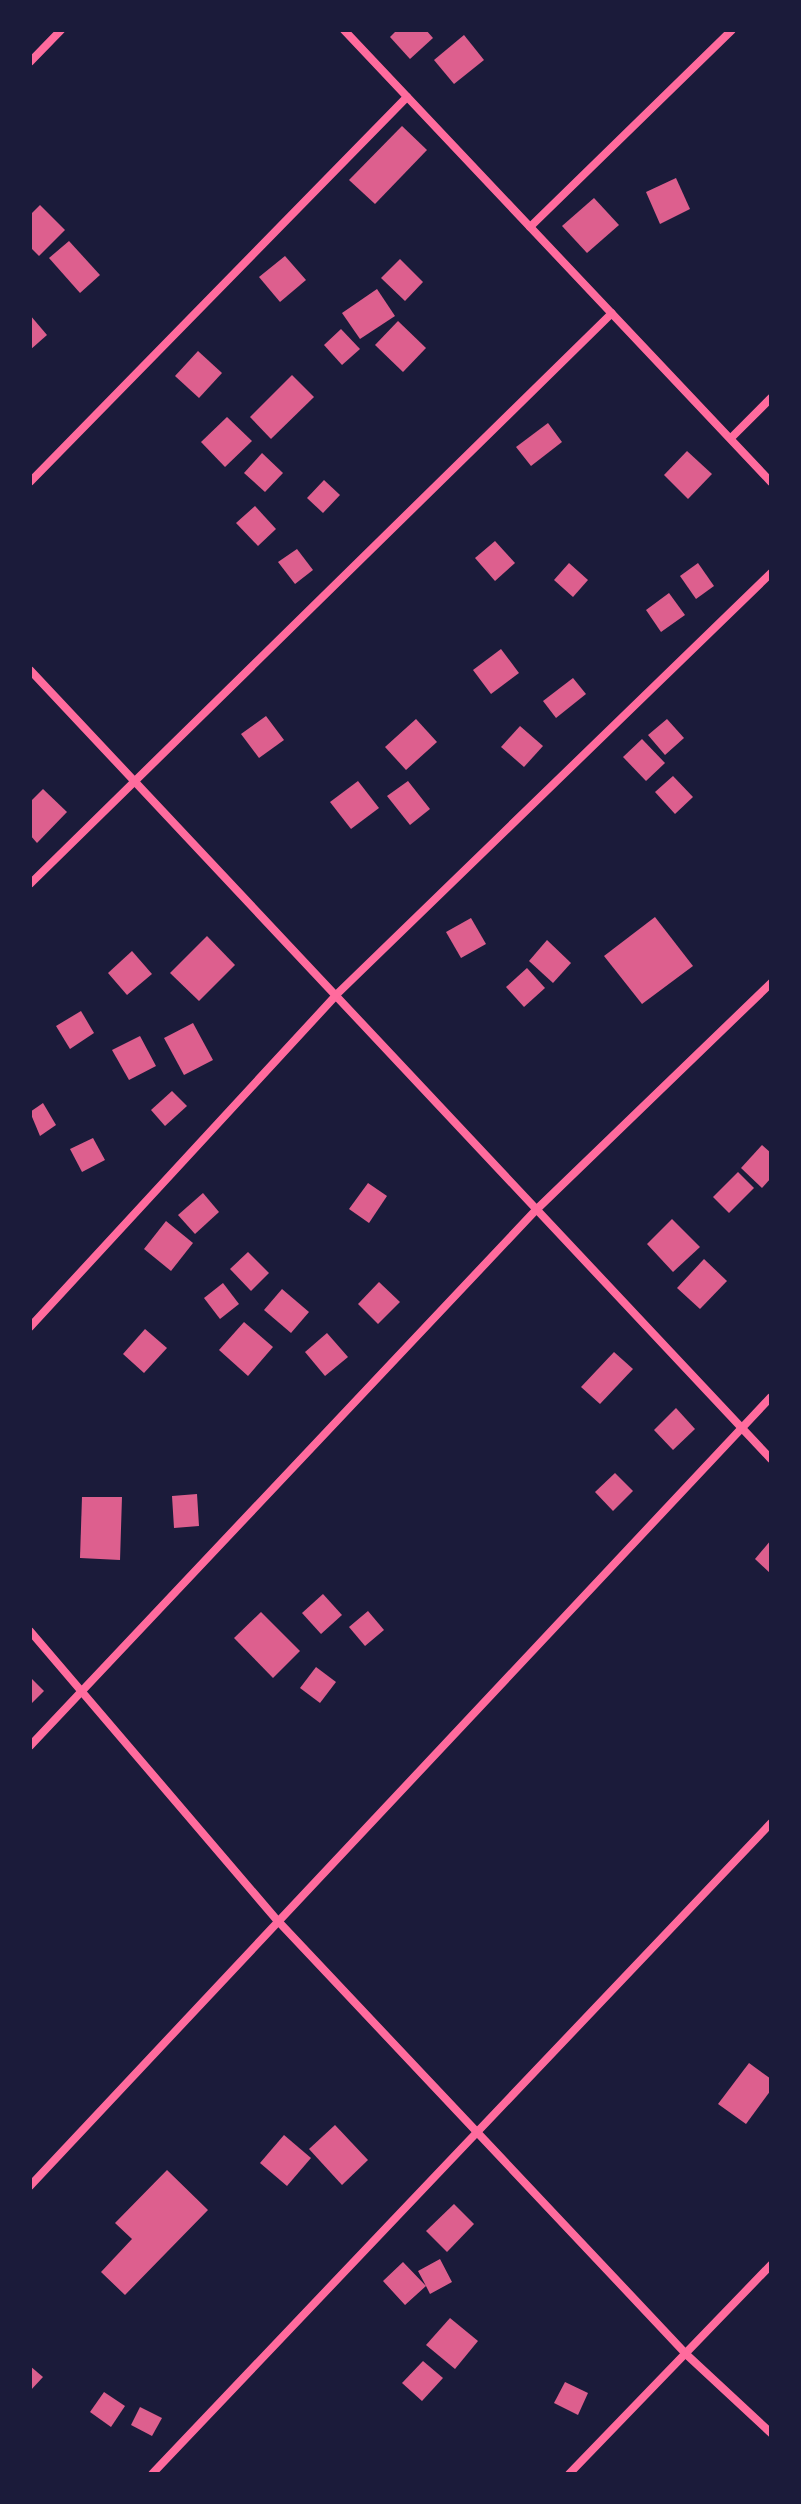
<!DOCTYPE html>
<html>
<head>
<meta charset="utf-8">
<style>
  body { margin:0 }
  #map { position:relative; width:801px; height:2504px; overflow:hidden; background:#1b1b3a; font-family:"PT Sans",sans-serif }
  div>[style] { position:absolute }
  .building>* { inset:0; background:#dd5f8e }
  .minor>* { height:8px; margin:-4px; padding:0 4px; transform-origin:4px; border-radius:4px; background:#ff6b9d }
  span { translate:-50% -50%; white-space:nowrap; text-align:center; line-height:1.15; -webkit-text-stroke:8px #1b1b3a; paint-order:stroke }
  .frame { position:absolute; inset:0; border:32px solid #1b1b3a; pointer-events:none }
</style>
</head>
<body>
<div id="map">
  <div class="building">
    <i style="clip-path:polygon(397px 30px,426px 30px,433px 38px,410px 59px,390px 37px)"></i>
    <i style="clip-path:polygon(464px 35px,484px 60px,454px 84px,434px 60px)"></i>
    <i style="clip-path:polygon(402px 126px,427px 150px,375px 204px,349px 180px)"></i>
    <i style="clip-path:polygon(676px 178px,690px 209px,660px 224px,646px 192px)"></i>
    <i style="clip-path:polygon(594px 198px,619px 225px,587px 253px,562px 226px)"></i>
    <i style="clip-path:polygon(40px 205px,65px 230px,39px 256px,30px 247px,30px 215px)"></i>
    <i style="clip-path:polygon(69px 241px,100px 275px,80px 293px,49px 258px)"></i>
    <i style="clip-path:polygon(285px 256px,306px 280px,280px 302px,259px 277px)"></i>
    <i style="clip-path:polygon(400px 259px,423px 282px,405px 301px,381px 278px)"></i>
    <i style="clip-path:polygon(377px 289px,395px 316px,360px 339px,342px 313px)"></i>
    <i style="clip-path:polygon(30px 315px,47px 335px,30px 350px)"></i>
    <i style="clip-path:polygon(398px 321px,426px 348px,403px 372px,375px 345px)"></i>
    <i style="clip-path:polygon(341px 329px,360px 349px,342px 365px,324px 345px)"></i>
    <i style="clip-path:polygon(198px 351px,222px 373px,199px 398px,175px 376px)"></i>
    <i style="clip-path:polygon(292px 375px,314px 397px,271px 439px,250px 417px)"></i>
    <i style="clip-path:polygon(227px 417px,252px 441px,225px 467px,201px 442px)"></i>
    <i style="clip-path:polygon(548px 423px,562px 442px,531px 466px,516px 447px)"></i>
    <i style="clip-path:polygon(687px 451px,712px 474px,688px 499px,664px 475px)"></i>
    <i style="clip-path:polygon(262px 453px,283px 473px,265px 492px,244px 473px)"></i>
    <i style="clip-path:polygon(324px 480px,340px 495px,323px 513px,307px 498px)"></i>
    <i style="clip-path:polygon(255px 506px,276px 529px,258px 546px,236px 523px)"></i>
    <i style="clip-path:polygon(495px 541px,515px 563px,495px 581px,475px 558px)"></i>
    <i style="clip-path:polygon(297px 549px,313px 570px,295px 584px,278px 562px)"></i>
    <i style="clip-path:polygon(569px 563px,588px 580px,573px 597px,554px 580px)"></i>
    <i style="clip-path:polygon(698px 563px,714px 586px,696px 599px,680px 576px)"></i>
    <i style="clip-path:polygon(669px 593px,685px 615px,661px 632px,646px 610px)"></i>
    <i style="clip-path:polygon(501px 649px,519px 673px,491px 694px,473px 670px)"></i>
    <i style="clip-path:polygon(573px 678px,586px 694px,556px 718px,543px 701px)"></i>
    <i style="clip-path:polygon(266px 716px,284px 740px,259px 758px,241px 734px)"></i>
    <i style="clip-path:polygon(416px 719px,437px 742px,406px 770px,385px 747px)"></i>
    <i style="clip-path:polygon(667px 719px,684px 738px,665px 755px,648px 735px)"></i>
    <i style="clip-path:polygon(520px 726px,543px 746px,524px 767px,501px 747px)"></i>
    <i style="clip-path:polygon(642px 739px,665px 763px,646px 781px,623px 757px)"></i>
    <i style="clip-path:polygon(673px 776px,693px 797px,675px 814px,655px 792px)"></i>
    <i style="clip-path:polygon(358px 781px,379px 808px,351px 829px,330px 802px)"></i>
    <i style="clip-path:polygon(408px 781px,430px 809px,410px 825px,387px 796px)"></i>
    <i style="clip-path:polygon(43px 789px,67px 812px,37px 843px,30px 835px,30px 802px)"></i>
    <i style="clip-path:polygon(655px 917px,693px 966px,642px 1004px,604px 956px)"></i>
    <i style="clip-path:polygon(471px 918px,486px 944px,461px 958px,446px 932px)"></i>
    <i style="clip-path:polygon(207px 936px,235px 965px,199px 1001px,170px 973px)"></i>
    <i style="clip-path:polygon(547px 940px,571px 963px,553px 983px,529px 961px)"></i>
    <i style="clip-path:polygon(132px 951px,152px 974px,127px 995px,108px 973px)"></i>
    <i style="clip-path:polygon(527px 968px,545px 988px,524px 1007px,506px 987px)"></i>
    <i style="clip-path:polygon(81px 1011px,94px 1033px,70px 1049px,56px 1026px)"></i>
    <i style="clip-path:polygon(193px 1023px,213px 1060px,184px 1075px,164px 1038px)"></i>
    <i style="clip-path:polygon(140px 1036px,156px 1066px,129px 1080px,112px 1050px)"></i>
    <i style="clip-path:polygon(172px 1091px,187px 1106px,165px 1126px,151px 1110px)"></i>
    <i style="clip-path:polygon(43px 1103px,56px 1125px,40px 1136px,30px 1112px)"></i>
    <i style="clip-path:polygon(93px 1138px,105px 1160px,82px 1172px,70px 1149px)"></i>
    <i style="clip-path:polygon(762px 1145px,771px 1153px,771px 1178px,762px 1188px,741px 1168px)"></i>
    <i style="clip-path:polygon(738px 1172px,754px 1188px,729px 1213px,713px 1197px)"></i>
    <i style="clip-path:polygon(368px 1183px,387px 1196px,369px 1223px,349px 1209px)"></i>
    <i style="clip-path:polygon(203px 1193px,219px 1212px,195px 1234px,178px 1215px)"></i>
    <i style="clip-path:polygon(672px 1219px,700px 1247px,673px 1272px,647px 1244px)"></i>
    <i style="clip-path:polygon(166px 1221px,193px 1243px,171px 1271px,144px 1249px)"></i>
    <i style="clip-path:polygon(248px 1252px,269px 1273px,251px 1291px,230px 1269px)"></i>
    <i style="clip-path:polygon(704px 1259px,727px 1281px,700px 1309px,677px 1288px)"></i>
    <i style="clip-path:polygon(379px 1282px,400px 1302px,378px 1324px,358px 1304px)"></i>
    <i style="clip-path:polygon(223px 1283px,239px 1304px,220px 1319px,204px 1298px)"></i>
    <i style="clip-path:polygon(282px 1289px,309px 1312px,291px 1333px,264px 1310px)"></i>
    <i style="clip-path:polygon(244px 1322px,273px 1347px,248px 1376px,219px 1350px)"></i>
    <i style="clip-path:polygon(145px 1329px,167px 1348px,144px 1373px,123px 1354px)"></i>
    <i style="clip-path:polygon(327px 1333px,348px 1357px,325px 1376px,305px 1352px)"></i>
    <i style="clip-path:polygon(614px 1352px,633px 1369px,600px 1404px,581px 1387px)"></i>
    <i style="clip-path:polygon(676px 1408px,695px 1429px,673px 1450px,654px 1430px)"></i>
    <i style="clip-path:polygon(615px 1473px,633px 1491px,613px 1511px,595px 1492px)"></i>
    <i style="clip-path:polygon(197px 1494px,199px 1526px,174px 1528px,172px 1496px)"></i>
    <i style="clip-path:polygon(82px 1497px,122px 1497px,120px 1560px,80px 1558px)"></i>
    <i style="clip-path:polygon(771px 1540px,771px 1574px,755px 1559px)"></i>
    <i style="clip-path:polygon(323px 1594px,342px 1615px,321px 1634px,302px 1613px)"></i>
    <i style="clip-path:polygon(368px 1611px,384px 1630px,365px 1646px,349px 1627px)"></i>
    <i style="clip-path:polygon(261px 1612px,300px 1651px,273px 1678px,234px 1638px)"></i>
    <i style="clip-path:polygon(316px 1667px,336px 1682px,320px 1703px,300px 1688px)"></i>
    <i style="clip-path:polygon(30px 1677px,44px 1691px,30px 1705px)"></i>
    <i style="clip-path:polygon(749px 2063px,771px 2079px,771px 2090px,746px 2124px,718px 2104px)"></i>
    <i style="clip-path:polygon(335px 2125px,368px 2160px,342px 2185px,309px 2149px)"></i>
    <i style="clip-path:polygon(284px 2135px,311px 2158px,287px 2186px,260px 2163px)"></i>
    <i style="clip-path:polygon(167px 2170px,208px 2210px,125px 2295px,101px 2272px,132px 2239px,115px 2223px)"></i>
    <i style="clip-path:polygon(454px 2204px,474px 2224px,447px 2252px,426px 2231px)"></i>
    <i style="clip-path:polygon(440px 2259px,452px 2282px,430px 2294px,426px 2286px,405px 2305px,383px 2281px,403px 2262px,426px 2286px,418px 2271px)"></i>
    <i style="clip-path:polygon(450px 2318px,478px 2341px,455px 2369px,426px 2345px)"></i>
    <i style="clip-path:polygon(423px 2361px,443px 2378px,422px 2401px,402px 2383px)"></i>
    <i style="clip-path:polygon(30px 2366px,43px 2377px,30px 2391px)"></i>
    <i style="clip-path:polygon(565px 2382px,588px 2393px,578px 2415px,554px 2403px)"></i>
    <i style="clip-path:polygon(104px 2392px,125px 2406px,111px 2427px,90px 2412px)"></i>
    <i style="clip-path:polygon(140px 2407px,162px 2418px,152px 2436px,131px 2425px)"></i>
  </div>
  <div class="minor">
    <i style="left:344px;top:30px;width:622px;rotate:46.63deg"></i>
    <i style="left:30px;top:62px;width:45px;rotate:-45.9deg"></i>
    <i style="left:530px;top:227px;width:282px;rotate:-44.3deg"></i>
    <i style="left:731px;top:438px;width:57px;rotate:-45deg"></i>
    <i style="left:30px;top:482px;width:539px;rotate:-45.6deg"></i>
    <i style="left:30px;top:670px;width:1082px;rotate:46.8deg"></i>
    <i style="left:30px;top:884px;width:815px;rotate:-44.45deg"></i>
    <i style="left:30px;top:1327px;width:450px;rotate:-47.3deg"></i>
    <i style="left:335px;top:996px;width:607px;rotate:-44.13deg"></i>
    <i style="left:30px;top:1631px;width:380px;rotate:49.5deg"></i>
    <i style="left:277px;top:1920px;width:598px;rotate:46.69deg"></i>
    <i style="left:687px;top:2355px;width:115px;rotate:42.9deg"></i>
    <i style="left:30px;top:1746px;width:737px;rotate:-46.65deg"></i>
    <i style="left:536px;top:1210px;width:327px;rotate:-44deg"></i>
    <i style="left:30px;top:2186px;width:1082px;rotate:-46.8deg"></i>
    <i style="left:152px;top:2474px;width:898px;rotate:-46.44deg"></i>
    <i style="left:569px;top:2474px;width:291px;rotate:-46deg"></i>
  </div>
  <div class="frame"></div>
</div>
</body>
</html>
